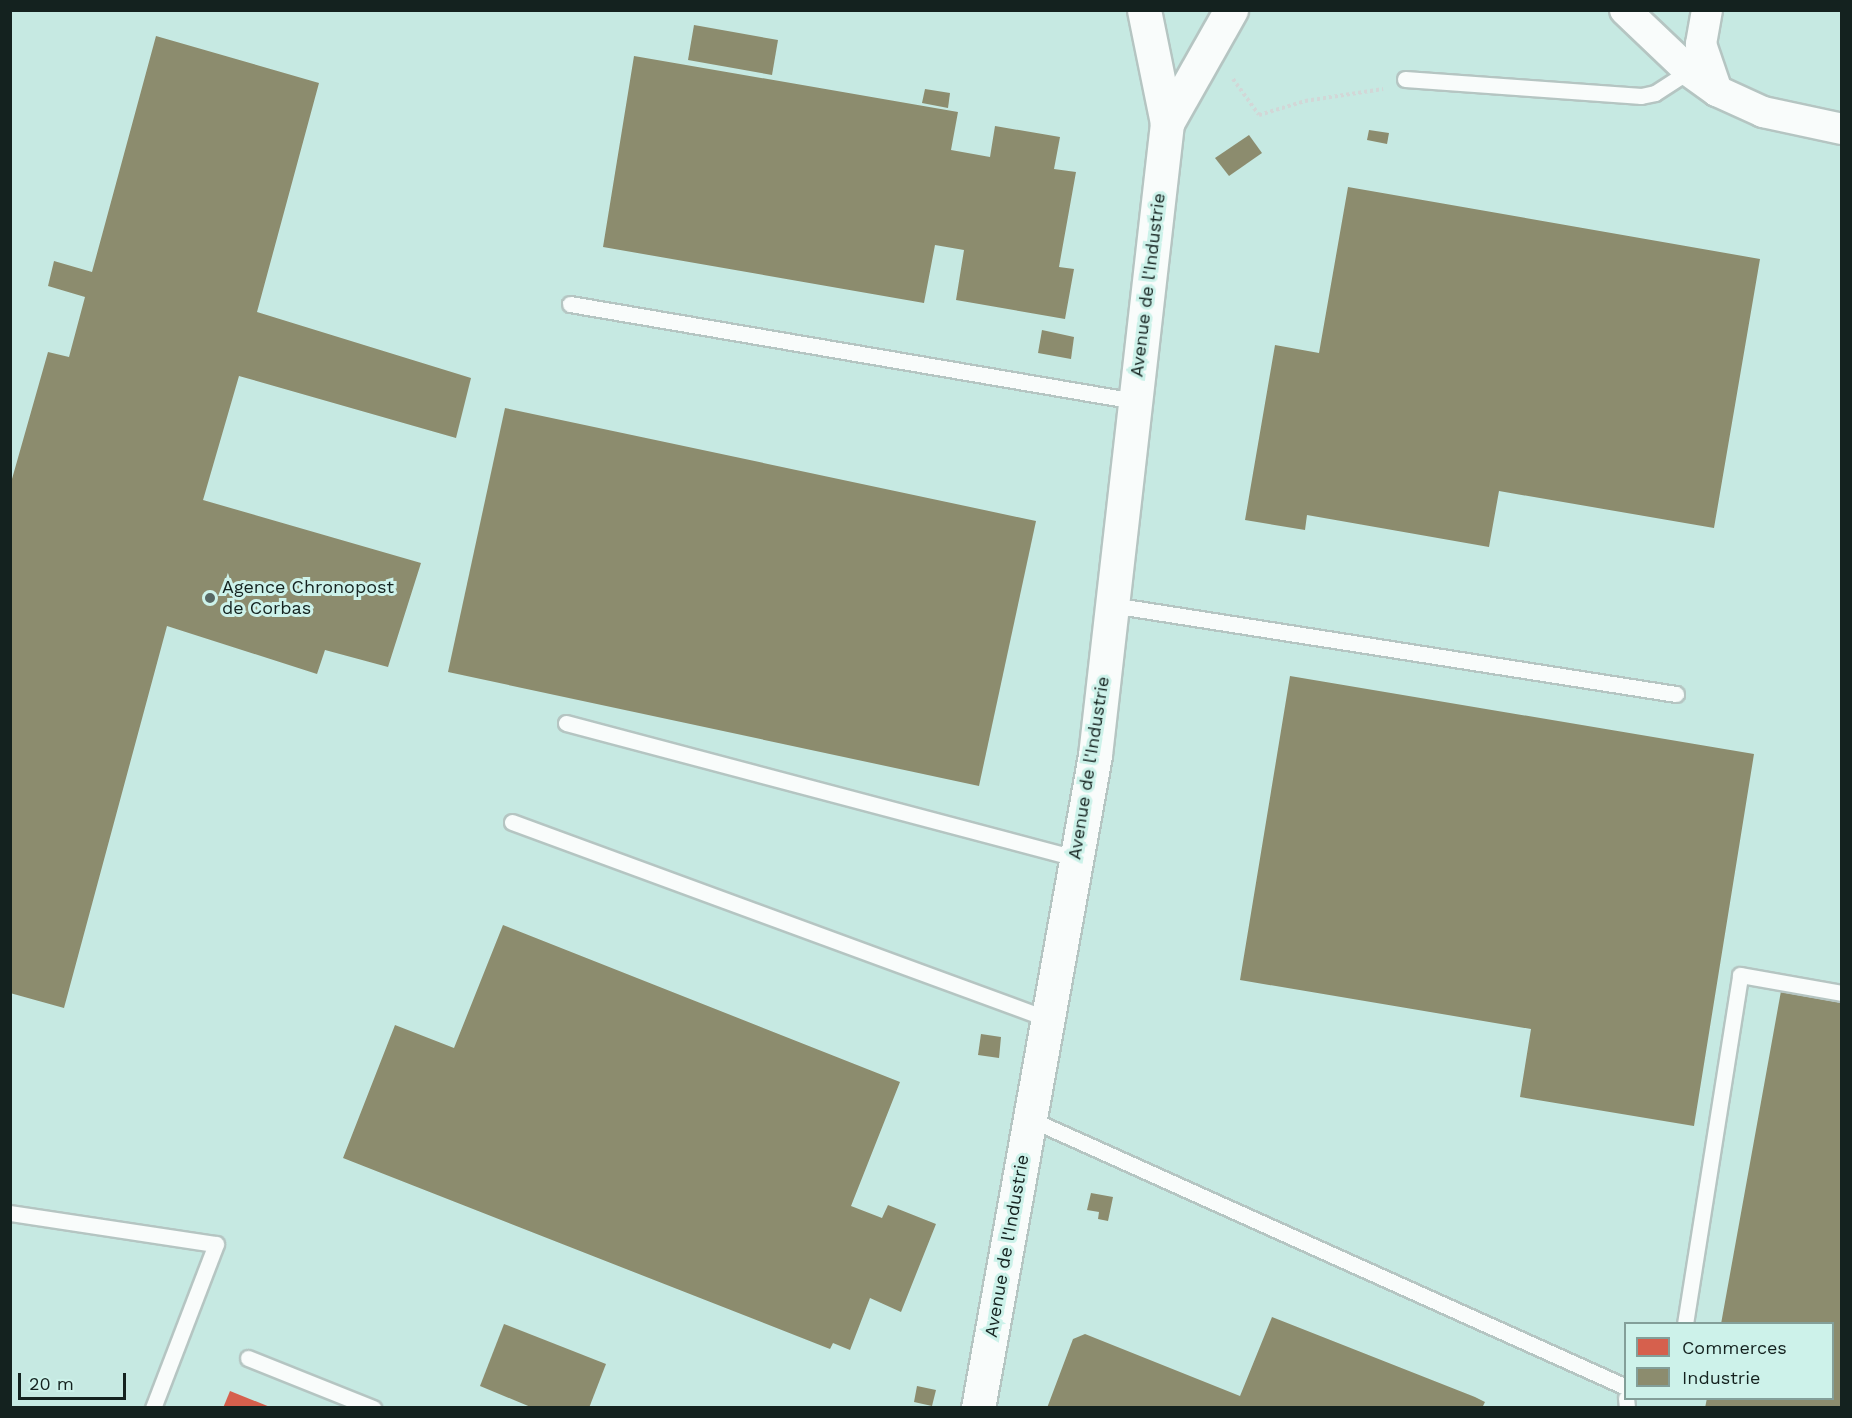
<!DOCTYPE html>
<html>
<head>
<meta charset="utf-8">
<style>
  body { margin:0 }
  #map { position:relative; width:1852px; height:1418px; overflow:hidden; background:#d5eae5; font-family:"Work Sans",sans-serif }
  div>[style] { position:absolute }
  .built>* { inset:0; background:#c6e9e2 }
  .shops>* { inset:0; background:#d6604d }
  .industry>* { inset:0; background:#8c8c6e }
  .path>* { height:4px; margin-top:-2px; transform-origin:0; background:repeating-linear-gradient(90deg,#d2d7d7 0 3px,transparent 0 6px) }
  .roads { filter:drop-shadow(2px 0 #b5c5c2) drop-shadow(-2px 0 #b5c5c2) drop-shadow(0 2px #b5c5c2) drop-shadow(0 -2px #b5c5c2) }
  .service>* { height:15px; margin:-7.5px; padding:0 7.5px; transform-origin:7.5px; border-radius:7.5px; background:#f9fcfb }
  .minor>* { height:30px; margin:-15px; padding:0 15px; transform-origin:15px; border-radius:15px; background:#f9fcfb }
  .tertiary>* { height:33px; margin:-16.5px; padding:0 16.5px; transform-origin:16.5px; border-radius:16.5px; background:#f9fcfb }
  .dots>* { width:16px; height:16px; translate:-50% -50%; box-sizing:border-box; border:3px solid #cdf2ea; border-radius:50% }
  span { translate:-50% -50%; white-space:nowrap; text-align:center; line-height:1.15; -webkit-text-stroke:6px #cdf2ea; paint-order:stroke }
  .street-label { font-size:18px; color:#14221f }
  .poi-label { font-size:18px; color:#14221f }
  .left { translate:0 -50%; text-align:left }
  .frame { position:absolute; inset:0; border:12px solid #14221f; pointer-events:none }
  .legend { position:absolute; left:1624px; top:1322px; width:210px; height:78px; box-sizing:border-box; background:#cdf2ea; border:2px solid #839f99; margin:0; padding:8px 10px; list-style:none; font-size:18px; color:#14221f }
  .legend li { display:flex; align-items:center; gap:12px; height:30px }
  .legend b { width:30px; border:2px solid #839f99 }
  .scale { position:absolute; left:18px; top:1373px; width:108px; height:27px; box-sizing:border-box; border:3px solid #14221f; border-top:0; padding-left:8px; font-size:18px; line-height:21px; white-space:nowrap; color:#14221f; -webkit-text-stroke:4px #cdf2ea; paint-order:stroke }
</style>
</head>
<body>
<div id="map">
  <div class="built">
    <i style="clip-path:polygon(evenodd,10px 11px,1841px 11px,1841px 1407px,11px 1407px,10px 11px,1626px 1324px,1832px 1324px,1832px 1398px,1626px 1398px,1626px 1324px)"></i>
  </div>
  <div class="shops">
    <i style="clip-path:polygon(230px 1391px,270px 1407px,270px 1408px,223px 1408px)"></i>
  </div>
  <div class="industry">
    <i style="clip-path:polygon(694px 25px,778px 40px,772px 75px,688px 60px)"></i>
    <i style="clip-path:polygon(156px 36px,319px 83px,257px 312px,471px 378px,456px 438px,239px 376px,203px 500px,421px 563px,388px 667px,325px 650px,317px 674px,167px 626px,64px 1008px,10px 993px,10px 486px,48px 352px,69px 357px,85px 297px,48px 286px,54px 261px,92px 272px)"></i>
    <i style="clip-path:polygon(634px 56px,958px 112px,951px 150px,990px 157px,995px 126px,1060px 137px,1054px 169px,1076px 172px,1059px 267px,1074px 269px,1065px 319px,956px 300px,964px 250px,935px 245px,924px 303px,603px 247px)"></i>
    <i style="clip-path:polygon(925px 89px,950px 93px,948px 108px,922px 103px)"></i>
    <i style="clip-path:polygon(1369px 130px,1389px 133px,1387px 144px,1367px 140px)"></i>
    <i style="clip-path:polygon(1249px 135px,1262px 153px,1229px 176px,1215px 158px)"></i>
    <i style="clip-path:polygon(1348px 187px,1760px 259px,1714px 528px,1499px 491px,1489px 547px,1307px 515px,1305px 530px,1245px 520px,1275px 345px,1319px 353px)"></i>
    <i style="clip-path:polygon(1042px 330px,1074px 337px,1071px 359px,1038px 353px)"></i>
    <i style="clip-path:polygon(505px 408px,1036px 521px,979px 786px,448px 672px)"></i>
    <i style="clip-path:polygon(1290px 676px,1754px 754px,1694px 1126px,1520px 1097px,1531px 1029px,1240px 980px)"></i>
    <i style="clip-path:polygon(503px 925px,900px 1082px,851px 1206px,882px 1218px,888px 1205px,936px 1224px,901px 1312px,870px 1298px,850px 1350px,833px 1343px,830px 1349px,343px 1158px,395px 1025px,454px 1048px)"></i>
    <i style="clip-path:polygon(1781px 991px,1842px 1003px,1842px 1408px,1705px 1408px,1707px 1398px,1832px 1398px,1832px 1324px,1721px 1324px)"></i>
    <i style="clip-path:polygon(981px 1034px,1001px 1037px,999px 1058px,978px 1055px)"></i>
    <i style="clip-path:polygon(1091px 1193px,1113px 1197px,1108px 1221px,1098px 1219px,1099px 1212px,1087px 1210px)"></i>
    <i style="clip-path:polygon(1272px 1317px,1475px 1397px,1485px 1402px,1482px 1408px,1047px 1408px,1073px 1339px,1085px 1334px,1240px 1396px)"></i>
    <i style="clip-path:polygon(504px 1324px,606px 1364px,589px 1408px,533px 1408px,480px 1386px)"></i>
    <i style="clip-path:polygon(917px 1386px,936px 1390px,932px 1406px,914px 1402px)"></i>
  </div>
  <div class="path">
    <i style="left:1233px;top:79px;width:44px;rotate:54.2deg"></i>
    <i style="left:1259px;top:115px;width:48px;rotate:-16.9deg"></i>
    <i style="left:1305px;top:101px;width:79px;rotate:-8.7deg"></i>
  </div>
  <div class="roads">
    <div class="service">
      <i style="left:1405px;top:79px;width:237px;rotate:4.1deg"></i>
      <i style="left:1641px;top:96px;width:14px;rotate:-12deg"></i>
      <i style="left:1655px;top:93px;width:40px;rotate:-32.9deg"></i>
      <i style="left:570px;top:304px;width:573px;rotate:9.74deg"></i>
      <i style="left:1112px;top:605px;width:571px;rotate:8.97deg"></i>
      <i style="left:566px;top:723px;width:528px;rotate:14.83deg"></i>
      <i style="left:512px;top:822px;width:571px;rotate:20.18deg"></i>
      <i style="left:1030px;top:1119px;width:653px;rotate:24.21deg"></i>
      <i style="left:10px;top:1213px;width:208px;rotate:8.6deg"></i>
      <i style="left:216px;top:1244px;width:176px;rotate:111deg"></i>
      <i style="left:1685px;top:1324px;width:353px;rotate:-81deg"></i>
      <i style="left:1740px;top:975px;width:104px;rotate:10deg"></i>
      <i style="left:248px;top:1358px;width:135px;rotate:21.8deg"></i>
      <i style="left:1626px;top:1398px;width:10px;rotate:84deg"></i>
    </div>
    <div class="minor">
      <i style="left:1625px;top:10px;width:88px;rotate:43.6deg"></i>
      <i style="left:1689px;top:71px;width:34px;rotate:36deg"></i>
      <i style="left:1717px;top:91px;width:51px;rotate:24.5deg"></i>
      <i style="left:1763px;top:112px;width:81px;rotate:12.1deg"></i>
      <i style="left:1707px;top:10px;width:35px;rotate:100deg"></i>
      <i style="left:1701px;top:44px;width:50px;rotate:71.2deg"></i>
    </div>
    <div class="tertiary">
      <i style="left:1167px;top:123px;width:130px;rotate:-60.5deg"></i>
      <i style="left:978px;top:1408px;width:663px;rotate:-79.84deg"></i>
      <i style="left:1095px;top:755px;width:636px;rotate:-83.5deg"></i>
      <i style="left:1167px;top:123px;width:115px;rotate:-101.5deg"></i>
    </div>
  </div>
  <div class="dots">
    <i style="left:210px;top:598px;background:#586864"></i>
  </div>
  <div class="street-label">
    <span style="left:1148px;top:285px;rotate:-83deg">Avenue de l'Industrie</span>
    <span style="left:1089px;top:768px;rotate:-81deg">Avenue de l'Industrie</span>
    <span style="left:1007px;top:1246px;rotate:-80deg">Avenue de l'Industrie</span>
  </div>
  <div class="poi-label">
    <span class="left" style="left:222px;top:598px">Agence Chronopost<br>de Corbas</span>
  </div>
  <div class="frame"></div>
  <ul class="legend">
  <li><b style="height:16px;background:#d6604d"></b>Commerces</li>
  <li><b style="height:16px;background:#8c8c6e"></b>Industrie</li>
  </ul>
  <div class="scale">20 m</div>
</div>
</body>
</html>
